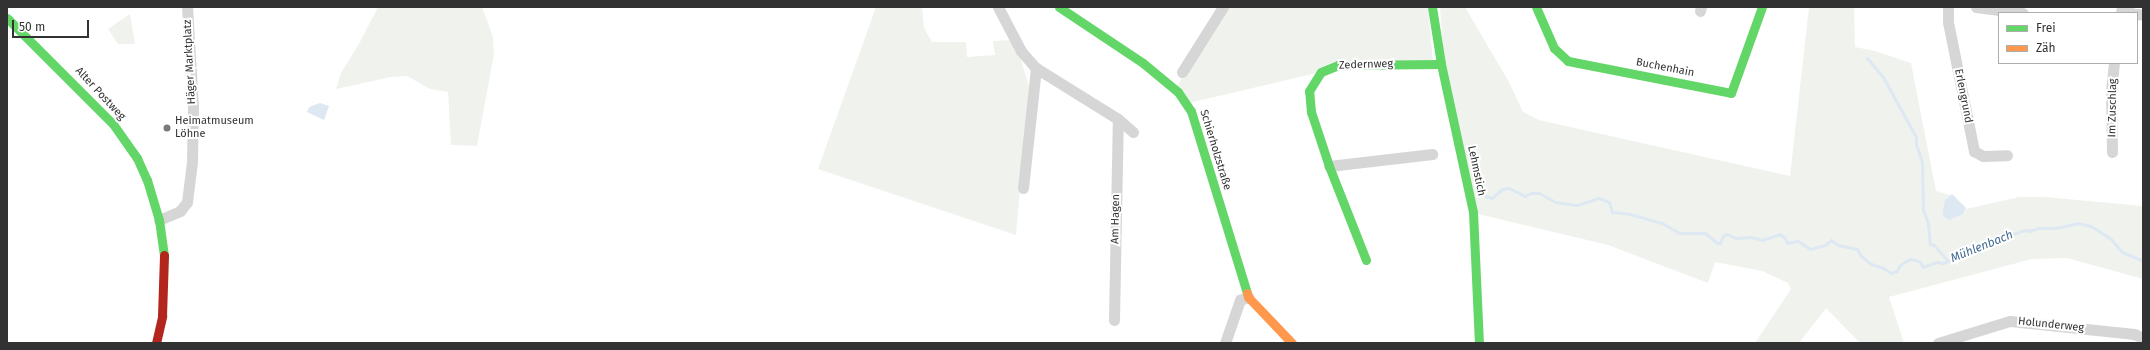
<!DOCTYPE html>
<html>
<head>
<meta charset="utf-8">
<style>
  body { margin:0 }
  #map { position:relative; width:2150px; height:350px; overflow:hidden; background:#fff; font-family:"Fira Sans",sans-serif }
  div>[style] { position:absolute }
  .green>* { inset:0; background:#f0f3ed }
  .water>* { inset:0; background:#dde8f2 }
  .stream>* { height:3px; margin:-1.5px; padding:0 1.5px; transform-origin:1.5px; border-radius:1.5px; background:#dde8f2 }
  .street>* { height:11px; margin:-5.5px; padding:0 5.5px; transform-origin:5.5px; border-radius:5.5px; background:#d6d6d6 }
  .fast>* { height:9px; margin:-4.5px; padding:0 4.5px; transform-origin:4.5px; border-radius:4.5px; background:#63d668 }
  .slow>* { height:9px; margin:-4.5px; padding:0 4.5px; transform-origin:4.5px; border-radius:4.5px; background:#ff974d }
  .jam>* { height:9px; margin:-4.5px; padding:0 4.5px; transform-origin:4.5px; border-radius:4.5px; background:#b3261e }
  .dots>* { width:11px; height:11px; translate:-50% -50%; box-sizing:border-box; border:2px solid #fff; border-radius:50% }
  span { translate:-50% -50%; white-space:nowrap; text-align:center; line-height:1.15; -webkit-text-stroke:4px #fff; paint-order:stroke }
  .street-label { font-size:11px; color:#323232 }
  .poi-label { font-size:11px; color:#323232 }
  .left { translate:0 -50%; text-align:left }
  .water-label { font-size:12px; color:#426b91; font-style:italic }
  .frame { position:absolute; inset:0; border:8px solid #323232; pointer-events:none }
  .legend { position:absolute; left:1998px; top:12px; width:140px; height:52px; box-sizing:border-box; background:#fff; border:1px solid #adadad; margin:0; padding:5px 7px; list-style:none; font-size:12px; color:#323232 }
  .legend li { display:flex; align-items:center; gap:8px; height:20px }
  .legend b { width:20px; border:1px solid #adadad }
  .scale { position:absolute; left:12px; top:20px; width:77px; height:18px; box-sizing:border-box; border:2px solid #323232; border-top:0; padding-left:5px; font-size:12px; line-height:14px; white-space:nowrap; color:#323232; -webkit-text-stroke:3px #fff; paint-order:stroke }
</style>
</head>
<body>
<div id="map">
  <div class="green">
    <i style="clip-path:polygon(378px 7px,482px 7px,493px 37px,494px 54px,477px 146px,451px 145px,448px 92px,430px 89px,407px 76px,391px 77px,336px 89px,341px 73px,360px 42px)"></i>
    <i style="clip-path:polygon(876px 7px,922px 7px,924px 28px,932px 42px,966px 42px,967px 57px,995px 55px,993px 41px,1010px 40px,1020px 57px,1029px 86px,1016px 235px,818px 169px)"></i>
    <i style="clip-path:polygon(1226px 7px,1428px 7px,1433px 62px,1312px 74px,1189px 103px,1177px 86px)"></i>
    <i style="clip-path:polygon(1440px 7px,1465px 7px,1509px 82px,1523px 112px,1539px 120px,1790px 176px,1809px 7px,1854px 7px,1855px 47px,1875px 51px,1911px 63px,1936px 191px,1950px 195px,1945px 200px,1963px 214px,1966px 209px,2019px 197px,2045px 197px,2143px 206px,2143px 279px,2067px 258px,2032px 259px,1889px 297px,1904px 343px,1860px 343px,1826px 308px,1799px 343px,1755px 343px,1791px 289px,1788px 283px,1762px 271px,1715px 262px,1708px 283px,1608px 245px,1478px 214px,1444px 62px)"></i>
    <i style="clip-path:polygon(130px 14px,135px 44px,118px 44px,108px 29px)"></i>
  </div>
  <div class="water">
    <i style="clip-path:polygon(320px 103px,329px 106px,324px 120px,307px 112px,309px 107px)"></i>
    <i style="clip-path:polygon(1952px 194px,1966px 208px,1963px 214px,1949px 220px,1943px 216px,1943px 211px,1945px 200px)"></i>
  </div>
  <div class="stream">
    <i style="left:1867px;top:58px;width:25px;rotate:50deg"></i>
    <i style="left:1883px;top:77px;width:68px;rotate:61.2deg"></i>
    <i style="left:1916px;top:137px;width:7px;rotate:90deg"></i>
    <i style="left:1916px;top:144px;width:19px;rotate:72deg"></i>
    <i style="left:1922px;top:162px;width:48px;rotate:88.8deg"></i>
    <i style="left:1923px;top:210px;width:14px;rotate:69deg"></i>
    <i style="left:1928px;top:223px;width:21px;rotate:85deg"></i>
    <i style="left:1930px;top:244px;width:4px;rotate:14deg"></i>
    <i style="left:1934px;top:245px;width:21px;rotate:49deg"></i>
    <i style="left:1485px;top:196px;width:7px;rotate:16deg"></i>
    <i style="left:1492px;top:198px;width:13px;rotate:-42deg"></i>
    <i style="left:1502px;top:189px;width:7px;rotate:-8deg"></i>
    <i style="left:1509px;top:188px;width:18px;rotate:27deg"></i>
    <i style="left:1525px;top:196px;width:7px;rotate:-27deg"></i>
    <i style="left:1531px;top:193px;width:8px"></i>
    <i style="left:1539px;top:193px;width:18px;rotate:29deg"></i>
    <i style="left:1555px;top:202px;width:22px;rotate:8deg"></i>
    <i style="left:1577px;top:205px;width:23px;rotate:-18deg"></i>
    <i style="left:1599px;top:198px;width:11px;rotate:22deg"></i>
    <i style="left:1609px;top:202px;width:10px;rotate:73deg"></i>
    <i style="left:1612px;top:212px;width:18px;rotate:6deg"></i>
    <i style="left:1630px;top:214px;width:33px;rotate:16deg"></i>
    <i style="left:1662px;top:223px;width:20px;rotate:30deg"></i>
    <i style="left:1679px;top:233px;width:26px"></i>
    <i style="left:1705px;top:233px;width:16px;rotate:40deg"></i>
    <i style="left:1717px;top:243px;width:3px"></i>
    <i style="left:1720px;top:243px;width:8px;rotate:-67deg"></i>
    <i style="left:1723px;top:236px;width:4px;rotate:-27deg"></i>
    <i style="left:1727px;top:234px;width:10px;rotate:24deg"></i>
    <i style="left:1736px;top:238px;width:15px;rotate:-4deg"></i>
    <i style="left:1751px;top:237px;width:11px;rotate:15deg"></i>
    <i style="left:1762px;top:240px;width:19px;rotate:-18deg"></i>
    <i style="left:1780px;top:234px;width:6px;rotate:39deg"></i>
    <i style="left:1785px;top:238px;width:5px;rotate:68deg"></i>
    <i style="left:1787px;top:243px;width:11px;rotate:-10deg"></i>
    <i style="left:1798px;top:241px;width:14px;rotate:34deg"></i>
    <i style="left:1810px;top:249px;width:16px;rotate:-15deg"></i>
    <i style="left:1825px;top:245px;width:8px;rotate:-40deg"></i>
    <i style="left:1831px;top:240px;width:9px;rotate:36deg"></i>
    <i style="left:1838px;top:245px;width:19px;rotate:12deg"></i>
    <i style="left:1857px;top:249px;width:8px;rotate:60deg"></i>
    <i style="left:1861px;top:256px;width:13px;rotate:39deg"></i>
    <i style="left:1871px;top:264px;width:13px;rotate:18deg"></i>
    <i style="left:1883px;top:268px;width:9px;rotate:32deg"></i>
    <i style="left:1891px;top:273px;width:6px;rotate:-18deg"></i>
    <i style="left:1897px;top:271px;width:7px;rotate:-63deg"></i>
    <i style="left:1900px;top:265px;width:12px;rotate:-31deg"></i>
    <i style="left:1910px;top:259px;width:9px;rotate:13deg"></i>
    <i style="left:1919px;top:261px;width:7px;rotate:56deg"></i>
    <i style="left:1923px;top:267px;width:15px;rotate:-20deg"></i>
    <i style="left:1937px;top:262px;width:5px;rotate:11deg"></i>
    <i style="left:1942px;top:263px;width:37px;rotate:-17deg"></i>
    <i style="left:1977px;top:252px;width:31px;rotate:-29deg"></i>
    <i style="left:2004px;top:237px;width:21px;rotate:-19deg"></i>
    <i style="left:2024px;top:230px;width:5px;rotate:11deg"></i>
    <i style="left:2029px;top:231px;width:10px;rotate:-17deg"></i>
    <i style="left:2039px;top:228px;width:16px"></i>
    <i style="left:2055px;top:228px;width:24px;rotate:-12deg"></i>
    <i style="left:2078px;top:223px;width:13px;rotate:13deg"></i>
    <i style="left:2091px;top:226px;width:24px;rotate:33deg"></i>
    <i style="left:2111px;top:239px;width:17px;rotate:50deg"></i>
    <i style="left:2122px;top:252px;width:23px;rotate:23deg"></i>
  </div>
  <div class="street">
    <i style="left:998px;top:7px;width:50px;rotate:62.4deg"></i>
    <i style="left:1021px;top:51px;width:23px;rotate:49deg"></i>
    <i style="left:1036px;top:68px;width:97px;rotate:31.9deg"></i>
    <i style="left:1118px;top:119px;width:20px;rotate:41deg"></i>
    <i style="left:1948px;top:7px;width:15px;rotate:90deg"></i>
    <i style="left:1948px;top:22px;width:132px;rotate:78.6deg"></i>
    <i style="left:1974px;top:151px;width:10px;rotate:29deg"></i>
    <i style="left:1983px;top:156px;width:24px;rotate:-2deg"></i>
    <i style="left:1976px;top:7px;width:47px;rotate:7.3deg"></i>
    <i style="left:1700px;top:11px;width:4px;rotate:-76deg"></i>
    <i style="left:2121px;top:11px;width:11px;rotate:10deg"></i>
    <i style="left:2137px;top:14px;width:6px;rotate:9deg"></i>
    <i style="left:1182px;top:72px;width:77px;rotate:-57.8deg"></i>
    <i style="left:2112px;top:152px;width:61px;rotate:-90.9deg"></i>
    <i style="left:2111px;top:91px;width:28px;rotate:-84deg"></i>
    <i style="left:1329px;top:166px;width:104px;rotate:-6.6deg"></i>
    <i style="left:1023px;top:188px;width:121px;rotate:-83.8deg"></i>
    <i style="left:159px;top:220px;width:23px;rotate:-23deg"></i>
    <i style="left:180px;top:211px;width:11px;rotate:-52deg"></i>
    <i style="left:187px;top:202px;width:40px;rotate:-82.9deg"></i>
    <i style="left:192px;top:162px;width:55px;rotate:-89deg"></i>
    <i style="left:193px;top:107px;width:100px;rotate:-93.4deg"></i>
    <i style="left:1114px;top:320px;width:201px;rotate:-88.9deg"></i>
    <i style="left:1225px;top:343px;width:46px;rotate:-70.8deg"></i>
    <i style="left:1240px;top:300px;width:9px;rotate:-21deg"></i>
    <i style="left:1938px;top:343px;width:75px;rotate:-17deg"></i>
    <i style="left:2010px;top:321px;width:125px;rotate:6deg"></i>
    <i style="left:2134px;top:334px;width:10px;rotate:24deg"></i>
  </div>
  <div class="fast">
    <i style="left:1059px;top:7px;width:101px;rotate:33.7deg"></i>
    <i style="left:1143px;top:63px;width:45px;rotate:39.6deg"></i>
    <i style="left:1178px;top:92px;width:23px;rotate:56deg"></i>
    <i style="left:1191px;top:111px;width:190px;rotate:72.9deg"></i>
    <i style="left:1432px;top:7px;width:58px;rotate:81deg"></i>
    <i style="left:1441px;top:64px;width:151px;rotate:77.8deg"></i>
    <i style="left:1473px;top:212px;width:131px;rotate:87.4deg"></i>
    <i style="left:1536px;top:7px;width:45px;rotate:66.3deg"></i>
    <i style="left:1554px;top:48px;width:19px;rotate:43deg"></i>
    <i style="left:1568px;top:61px;width:166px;rotate:11.1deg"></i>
    <i style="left:1731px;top:93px;width:91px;rotate:-70.2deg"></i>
    <i style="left:7px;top:18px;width:150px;rotate:45deg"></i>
    <i style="left:113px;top:124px;width:42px;rotate:54.8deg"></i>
    <i style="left:137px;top:158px;width:24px;rotate:66deg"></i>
    <i style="left:147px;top:180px;width:42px;rotate:73.3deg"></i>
    <i style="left:159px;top:220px;width:35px;rotate:82deg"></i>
    <i style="left:1366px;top:260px;width:101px;rotate:-111.5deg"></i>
    <i style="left:1329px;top:166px;width:57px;rotate:-108.4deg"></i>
    <i style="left:1311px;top:112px;width:21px;rotate:-95deg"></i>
    <i style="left:1309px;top:91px;width:22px;rotate:-58deg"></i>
    <i style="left:1321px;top:72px;width:18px;rotate:-22deg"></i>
    <i style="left:1338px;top:65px;width:103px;rotate:-0.6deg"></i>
  </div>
  <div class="slow">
    <i style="left:1247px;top:293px;width:4px;rotate:76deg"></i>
    <i style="left:1248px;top:297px;width:64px;rotate:46.3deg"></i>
  </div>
  <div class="jam">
    <i style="left:156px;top:343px;width:28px;rotate:-77deg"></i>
    <i style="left:162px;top:316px;width:61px;rotate:-88.1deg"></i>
  </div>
  <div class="dots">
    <i style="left:167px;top:128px;background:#7a7a7a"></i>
  </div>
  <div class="street-label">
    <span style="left:190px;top:62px;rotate:-93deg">Häger Marktplatz</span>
    <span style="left:1366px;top:65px;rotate:-2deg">Zedernweg</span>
    <span style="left:1665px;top:68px;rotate:11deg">Buchenhain</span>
    <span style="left:100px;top:94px;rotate:47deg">Alter Postweg</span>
    <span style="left:1963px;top:96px;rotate:79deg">Erlengrund</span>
    <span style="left:2113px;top:108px;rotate:-89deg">Im Zuschlag</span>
    <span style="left:1215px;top:150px;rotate:73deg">Schierholzstraße</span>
    <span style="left:1476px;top:171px;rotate:78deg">Lehmstich</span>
    <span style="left:1116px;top:219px;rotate:-89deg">Am Hagen</span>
    <span style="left:2051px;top:325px;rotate:6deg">Holunderweg</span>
  </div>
  <div class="poi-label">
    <span class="left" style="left:175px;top:128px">Heimatmuseum<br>Löhne</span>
  </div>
  <div class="water-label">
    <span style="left:1982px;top:247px;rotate:-22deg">Mühlenbach</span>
  </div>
  <div class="frame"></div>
  <ul class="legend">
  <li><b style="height:5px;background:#63d668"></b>Frei</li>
  <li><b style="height:5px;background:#ff974d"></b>Zäh</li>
  </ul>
  <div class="scale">50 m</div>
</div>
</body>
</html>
